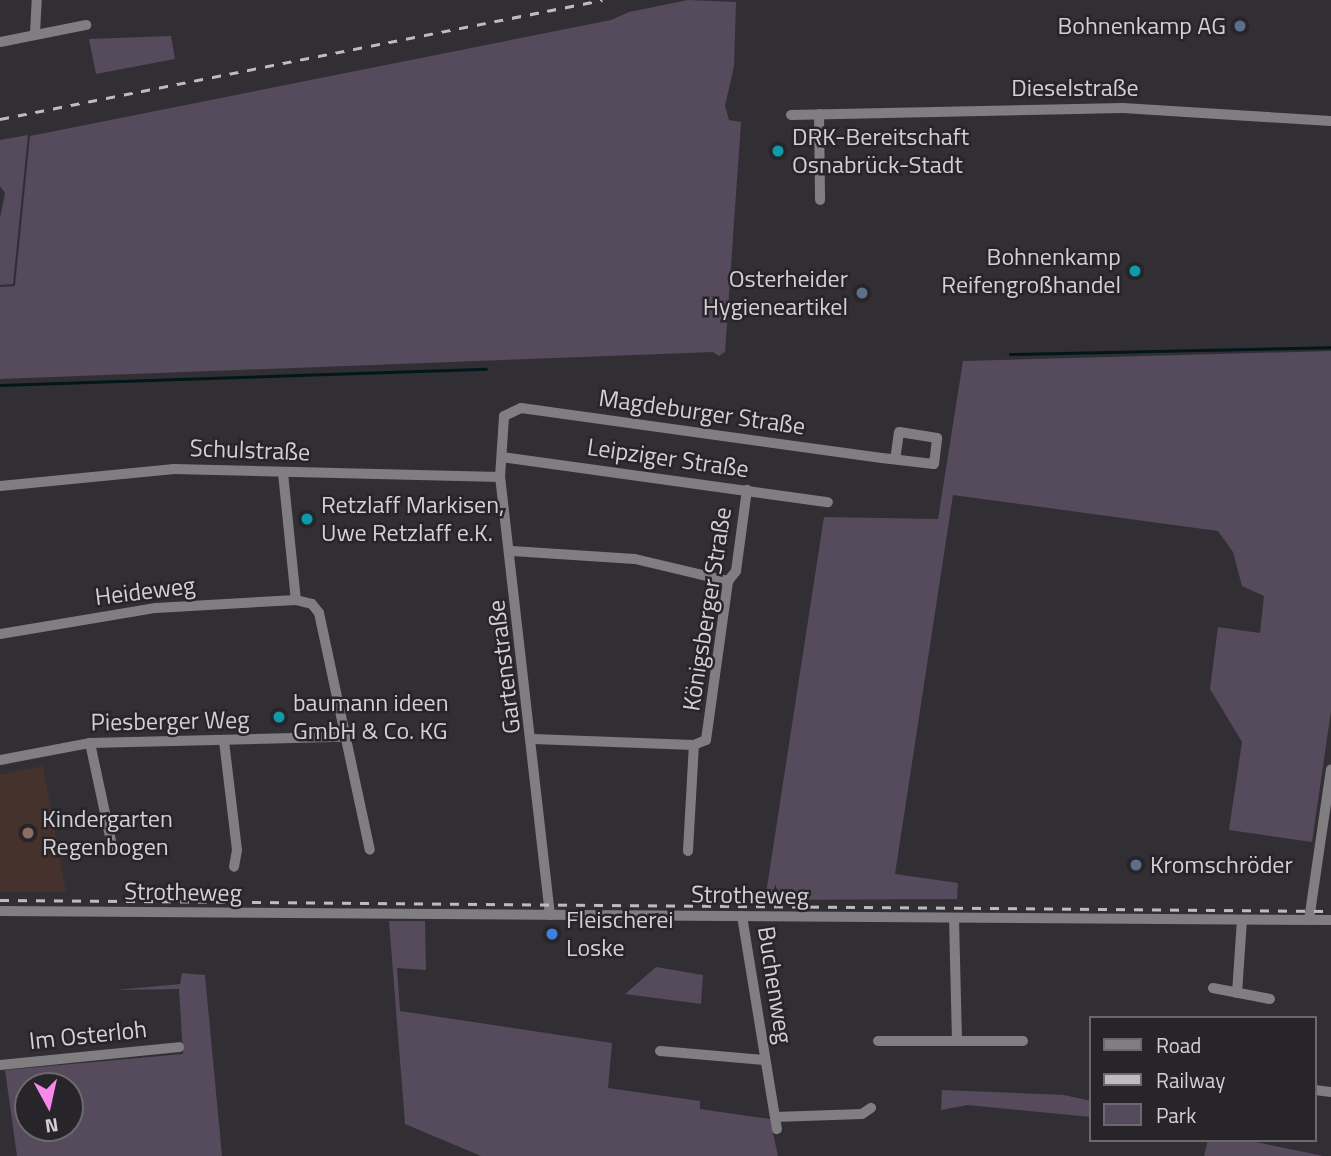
<!DOCTYPE html>
<html>
<head>
<meta charset="utf-8">
<style>
  body { margin:0 }
  #map { position:relative; width:1331px; height:1156px; overflow:hidden; background:#322f34; font-family:"Titillium Web",sans-serif }
  div>[style] { position:absolute }
  .education>* { inset:0; background:#46322d }
  .green>* { inset:0; background:#564a5d }
  .stream>* { height:2.5px; margin:-1.25px; padding:0 1.25px; transform-origin:1.25px; border-radius:1.25px; background:#00181a }
  .street>* { height:10px; margin:-5px; padding:0 5px; transform-origin:5px; border-radius:5px; background:#807e80 }
  .rail>* { height:2.5px; margin-top:-1.25px; transform-origin:0; background:repeating-linear-gradient(90deg,#bebcc0 0 9px,transparent 0 18px) }
  .dots>* { width:19px; height:19px; translate:-50% -50%; box-sizing:border-box; border:4px solid #28252a; border-radius:50% }
  span { translate:-50% -50%; white-space:nowrap; text-align:center; line-height:1.15; -webkit-text-stroke:5px #28252a; paint-order:stroke }
  .poi-label { font-size:24px; color:#d2d0d4 }
  .right { translate:-100% -50%; text-align:right }
  .left { translate:0 -50%; text-align:left }
  .street-label { font-size:24px; color:#d2d0d4 }
  .legend { position:absolute; left:1089px; top:1016px; width:228px; height:126px; box-sizing:border-box; background:#28252a; border:2px solid #6c696e; margin:0; padding:9px 12px; list-style:none; font-size:21px; color:#d2d0d4 }
  .legend li { display:flex; align-items:center; gap:14px; height:35px }
  .legend b { width:35px; border:2px solid #6c696e }
  .north { position:absolute; left:14px; top:1072px; width:70px; height:70px; box-sizing:border-box; background:#28252a; border:2px solid #6c696e; border-radius:50%; rotate:172deg; font-size:19px; font-weight:700; line-height:28px; text-align:center; color:#d2d0d4 }
  .north::after { content:''; display:block; margin:auto; width:24px; height:32px; background:#f888ea; clip-path:polygon(50% 0,100% 100%,50% 72%,0 100%) }
</style>
</head>
<body>
<div id="map">
  <div class="education">
    <i style="clip-path:polygon(43px 766px,66px 892px,0 892px,0 775px)"></i>
  </div>
  <div class="green">
    <i style="clip-path:polygon(688px 0,736px 2px,734px 66px,725px 106px,729px 120px,741px 122px,725px 352px,719px 356px,713px 352px,0 379px,0 287px,15px 286px,30px 136px,611px 20px,629px 12px)"></i>
    <i style="clip-path:polygon(171px 36px,175px 59px,96px 74px,89px 39px)"></i>
    <i style="clip-path:polygon(28px 135px,13px 284px,0 285px,0 218px,5px 193px,0 186px,0 140px)"></i>
    <i style="clip-path:polygon(1331px 351px,1331px 711px,1312px 842px,1229px 830px,1242px 742px,1210px 689px,1218px 627px,1260px 633px,1264px 596px,1242px 586px,1233px 552px,1218px 531px,953px 495px,895px 874px,958px 883px,957px 899px,765px 900px,824px 517px,938px 519px,963px 361px)"></i>
    <i style="clip-path:polygon(389px 921px,425px 921px,426px 970px,397px 968px,400px 1011px,612px 1043px,608px 1088px,700px 1101px,700px 1109px,770px 1119px,778px 1156px,481px 1156px,405px 1124px)"></i>
    <i style="clip-path:polygon(656px 967px,703px 975px,701px 1004px,625px 994px)"></i>
    <i style="clip-path:polygon(evenodd,182px 973px,205px 975px,222px 1156px,17px 1156px,5px 1070px,183px 1054px,179px 989px,115px 990px,180px 984px,182px 973px,28px 1086px,70px 1086px,70px 1128px,28px 1128px,28px 1086px)"></i>
    <i style="clip-path:polygon(942px 1090px,1064px 1095px,1091px 1101px,1091px 1117px,968px 1105px,941px 1110px)"></i>
    <i style="clip-path:polygon(1208px 1140px,1246px 1140px,1323px 1156px,1204px 1156px)"></i>
  </div>
  <div class="stream">
    <i style="left:1010px;top:354px;width:321px;rotate:-1.2deg"></i>
    <i style="left:0;top:385px;width:486px;rotate:-1.9deg"></i>
  </div>
  <div class="street">
    <i style="left:35px;top:33px;width:33px;rotate:-87deg"></i>
    <i style="left:0;top:42px;width:88px;rotate:-11.2deg"></i>
    <i style="left:819px;top:114px;width:86px;rotate:89.3deg"></i>
    <i style="left:791px;top:115px;width:332px;rotate:-1.2deg"></i>
    <i style="left:1123px;top:108px;width:208px;rotate:3.6deg"></i>
    <i style="left:502px;top:457px;width:329px;rotate:7.9deg"></i>
    <i style="left:283px;top:473px;width:128px;rotate:84.2deg"></i>
    <i style="left:0;top:486px;width:175px;rotate:-5.6deg"></i>
    <i style="left:174px;top:469px;width:326px;rotate:1.4deg"></i>
    <i style="left:512px;top:551px;width:123px;rotate:3.7deg"></i>
    <i style="left:635px;top:559px;width:96px;rotate:13.3deg"></i>
    <i style="left:0;top:634px;width:158px;rotate:-9.5deg"></i>
    <i style="left:156px;top:608px;width:140px;rotate:-3.3deg"></i>
    <i style="left:296px;top:600px;width:16px;rotate:14deg"></i>
    <i style="left:312px;top:604px;width:11px;rotate:52deg"></i>
    <i style="left:319px;top:613px;width:242px;rotate:77.9deg"></i>
    <i style="left:533px;top:739px;width:161px;rotate:2.1deg"></i>
    <i style="left:694px;top:745px;width:13px;rotate:-23deg"></i>
    <i style="left:706px;top:740px;width:161px;rotate:-82.1deg"></i>
    <i style="left:728px;top:581px;width:13px;rotate:-51deg"></i>
    <i style="left:736px;top:571px;width:82px;rotate:-82.3deg"></i>
    <i style="left:224px;top:741px;width:110px;rotate:83.2deg"></i>
    <i style="left:237px;top:850px;width:17px;rotate:100deg"></i>
    <i style="left:90px;top:743px;width:109px;rotate:77.9deg"></i>
    <i style="left:0;top:760px;width:92px;rotate:-10.7deg"></i>
    <i style="left:90px;top:743px;width:253px;rotate:-1.4deg"></i>
    <i style="left:688px;top:851px;width:106px;rotate:-86.8deg"></i>
    <i style="left:0;top:911px;width:1331px;rotate:0.39deg"></i>
    <i style="left:550px;top:915px;width:441px;rotate:-96.5deg"></i>
    <i style="left:500px;top:477px;width:61px;rotate:-86.2deg"></i>
    <i style="left:504px;top:416px;width:19px;rotate:-25deg"></i>
    <i style="left:521px;top:408px;width:364px;rotate:7.9deg"></i>
    <i style="left:882px;top:458px;width:52px;rotate:6.6deg"></i>
    <i style="left:934px;top:464px;width:26px;rotate:-83deg"></i>
    <i style="left:937px;top:438px;width:38px;rotate:-171deg"></i>
    <i style="left:899px;top:432px;width:27px;rotate:98deg"></i>
    <i style="left:742px;top:916px;width:216px;rotate:80.7deg"></i>
    <i style="left:954px;top:918px;width:122px;rotate:88.6deg"></i>
    <i style="left:1309px;top:920px;width:152px;rotate:-81.7deg"></i>
    <i style="left:1213px;top:988px;width:58px;rotate:10.9deg"></i>
    <i style="left:1237px;top:993px;width:73px;rotate:-86.1deg"></i>
    <i style="left:878px;top:1041px;width:145px"></i>
    <i style="left:660px;top:1051px;width:105px;rotate:4.9deg"></i>
    <i style="left:0;top:1065px;width:180px;rotate:-5.7deg"></i>
    <i style="left:1315px;top:1090px;width:16px;rotate:7deg"></i>
    <i style="left:775px;top:1117px;width:87px;rotate:-2deg"></i>
    <i style="left:862px;top:1114px;width:11px;rotate:-34deg"></i>
  </div>
  <div class="rail">
    <i style="left:0;top:119px;width:614px;rotate:-11.18deg"></i>
    <i style="left:0;top:900px;width:1331px;rotate:0.47deg"></i>
  </div>
  <div class="dots">
    <i style="left:1240px;top:26px;background:#5c6f8a"></i>
    <i style="left:778px;top:151px;background:#0f9aa8"></i>
    <i style="left:1135px;top:271px;background:#0f9aa8"></i>
    <i style="left:862px;top:293px;background:#5c6f8a"></i>
    <i style="left:307px;top:519px;background:#0f9aa8"></i>
    <i style="left:279px;top:717px;background:#0f9aa8"></i>
    <i style="left:28px;top:833px;background:#8d6e63"></i>
    <i style="left:1136px;top:865px;background:#5c6f8a"></i>
    <i style="left:552px;top:934px;background:#3f7fe0"></i>
  </div>
  <div class="poi-label">
    <span class="right" style="left:1226px;top:26px">Bohnenkamp AG</span>
    <span class="left" style="left:792px;top:151px">DRK-Bereitschaft<br>Osnabrück-Stadt</span>
    <span class="right" style="left:1121px;top:271px">Bohnenkamp<br>Reifengroßhandel</span>
    <span class="right" style="left:848px;top:293px">Osterheider<br>Hygieneartikel</span>
    <span class="left" style="left:321px;top:519px">Retzlaff Markisen,<br>Uwe Retzlaff e.K.</span>
    <span class="left" style="left:293px;top:717px">baumann ideen<br>GmbH &amp; Co. KG</span>
    <span class="left" style="left:42px;top:833px">Kindergarten<br>Regenbogen</span>
    <span class="left" style="left:1150px;top:865px">Kromschröder</span>
    <span class="left" style="left:566px;top:934px">Fleischerei<br>Loske</span>
  </div>
  <div class="street-label">
    <span style="left:1075px;top:88px">Dieselstraße</span>
    <span style="left:702px;top:412px;rotate:8deg">Magdeburger Straße</span>
    <span style="left:250px;top:450px;rotate:2deg">Schulstraße</span>
    <span style="left:668px;top:458px;rotate:8deg">Leipziger Straße</span>
    <span style="left:145px;top:591px;rotate:-7deg">Heideweg</span>
    <span style="left:707px;top:609px;rotate:-81deg">Königsberger Straße</span>
    <span style="left:504px;top:667px;rotate:-97deg">Gartenstraße</span>
    <span style="left:170px;top:721px;rotate:-1deg">Piesberger Weg</span>
    <span style="left:183px;top:892px;rotate:1deg">Strotheweg</span>
    <span style="left:750px;top:895px;rotate:1deg">Strotheweg</span>
    <span style="left:775px;top:985px;rotate:81deg">Buchenweg</span>
    <span style="left:88px;top:1035px;rotate:-6deg">Im Osterloh</span>
  </div>
  <ul class="legend">
  <li><b style="height:9px;background:#807e80"></b>Road</li>
  <li><b style="height:9px;background:#bebcc0"></b>Railway</li>
  <li><b style="height:19px;background:#564a5d"></b>Park</li>
  </ul>
  <div class="north">N</div>
</div>
</body>
</html>
